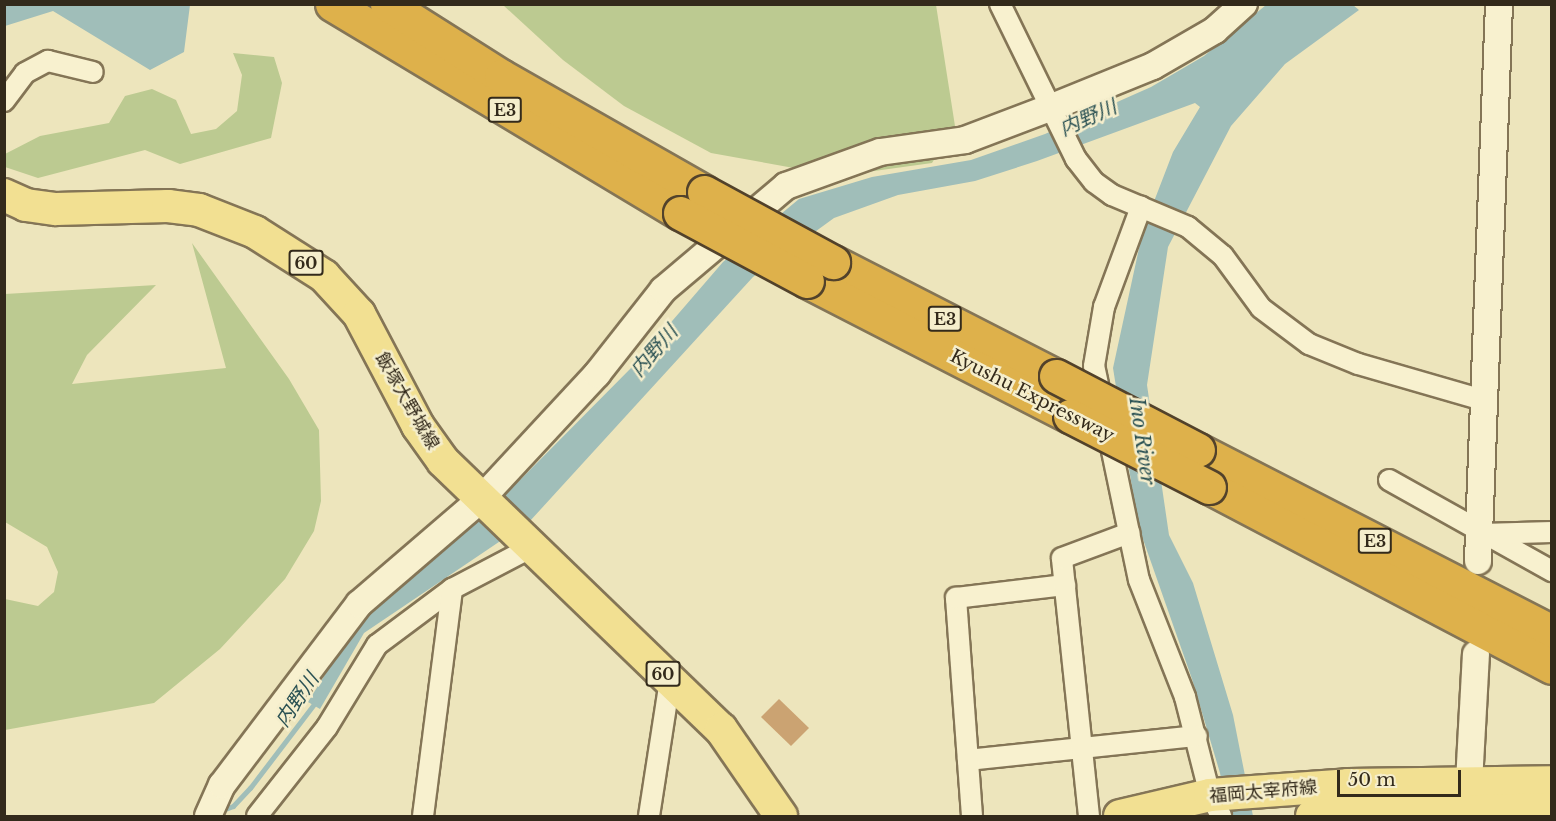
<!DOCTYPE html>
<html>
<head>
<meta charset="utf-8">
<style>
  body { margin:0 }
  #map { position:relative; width:1556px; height:821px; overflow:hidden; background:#ede5bc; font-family:"Libre Baskerville","Noto Sans JP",serif }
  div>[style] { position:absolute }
  .green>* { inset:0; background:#bcca91 }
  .water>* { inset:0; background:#a0beb9 }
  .stream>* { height:5px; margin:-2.5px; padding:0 2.5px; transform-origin:2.5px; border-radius:2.5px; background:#a0beb9 }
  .building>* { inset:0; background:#cba372 }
  .roads { filter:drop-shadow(2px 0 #847556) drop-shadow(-2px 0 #847556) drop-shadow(0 2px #847556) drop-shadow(0 -2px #847556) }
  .minor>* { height:20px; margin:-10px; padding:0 10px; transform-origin:10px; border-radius:10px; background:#f8f1cf }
  .tertiary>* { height:26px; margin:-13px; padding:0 13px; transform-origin:13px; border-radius:13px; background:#f8f1cf }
  .primary>* { height:32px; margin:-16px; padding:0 16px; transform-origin:16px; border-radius:16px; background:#f2e092 }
  .motorway>* { height:33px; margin:-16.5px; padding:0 16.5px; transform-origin:16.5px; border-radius:16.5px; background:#deb14b }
  .bridges { filter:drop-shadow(2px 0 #52422b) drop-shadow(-2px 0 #52422b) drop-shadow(0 2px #52422b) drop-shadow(0 -2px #52422b) }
  .motorway-bridge>* { height:33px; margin:-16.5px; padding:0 16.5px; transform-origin:16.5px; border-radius:16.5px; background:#deb14b }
  span { translate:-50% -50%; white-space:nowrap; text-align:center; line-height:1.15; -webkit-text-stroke:5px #f5eecc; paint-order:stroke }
  .shield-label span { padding:2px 4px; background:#f5eecc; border:2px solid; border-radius:4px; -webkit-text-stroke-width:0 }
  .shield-label { font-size:16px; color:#332a1b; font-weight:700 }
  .street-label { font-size:18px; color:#332a1b }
  .water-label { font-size:20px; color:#2a5153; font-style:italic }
  .frame { position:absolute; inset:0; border:6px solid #332a1b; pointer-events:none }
  .scale { position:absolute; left:1337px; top:770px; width:124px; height:27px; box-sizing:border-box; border:3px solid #332a1b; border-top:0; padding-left:8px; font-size:18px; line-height:21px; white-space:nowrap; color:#332a1b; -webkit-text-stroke:4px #f5eecc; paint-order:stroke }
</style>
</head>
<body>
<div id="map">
  <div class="green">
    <i style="clip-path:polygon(503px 5px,936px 5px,955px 126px,932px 163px,838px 176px,711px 153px,624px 106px,563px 60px)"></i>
    <i style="clip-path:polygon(233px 53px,274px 57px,282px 83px,271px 138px,180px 164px,145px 150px,38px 178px,5px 167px,5px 154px,40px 136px,109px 123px,125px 96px,152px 89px,176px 100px,191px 134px,216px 129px,237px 111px,242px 75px)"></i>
    <i style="clip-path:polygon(192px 243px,289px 379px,319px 430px,321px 501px,314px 531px,285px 579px,220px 649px,154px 703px,5px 730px,5px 599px,38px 606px,54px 592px,58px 572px,47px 547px,5px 522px,5px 294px,156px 285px,87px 355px,72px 384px,226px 368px)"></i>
  </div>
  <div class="water">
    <i style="clip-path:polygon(5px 4px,190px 5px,184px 52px,150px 70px,53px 11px,5px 26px)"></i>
    <i style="clip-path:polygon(1266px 5px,1353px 5px,1359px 10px,1285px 64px,1231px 126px,1168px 247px,1147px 385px,1169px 535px,1193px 583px,1233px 715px,1253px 816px,1228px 816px,1220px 773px,1192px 679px,1138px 525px,1113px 368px,1143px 230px,1173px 152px,1200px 107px,1195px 103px,1037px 161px,975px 181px,898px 195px,834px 218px,753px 277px,530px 521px,364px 633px,320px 709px,308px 702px,360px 618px,521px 479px,635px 364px,723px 262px,799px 199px,872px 177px,971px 160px,1045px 134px,1151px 87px,1204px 56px)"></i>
  </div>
  <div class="stream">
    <i style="left:220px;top:811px;width:14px;rotate:-21deg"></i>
    <i style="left:233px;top:806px;width:25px;rotate:-47deg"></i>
    <i style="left:250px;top:788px;width:111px;rotate:-52.7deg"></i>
  </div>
  <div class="building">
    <i style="clip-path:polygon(779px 699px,809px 728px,791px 746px,761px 717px)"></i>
  </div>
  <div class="roads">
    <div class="minor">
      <i style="left:1000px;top:4px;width:173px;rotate:63.9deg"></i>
      <i style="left:1076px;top:159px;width:29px;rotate:52deg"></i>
      <i style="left:1094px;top:182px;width:22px;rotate:36deg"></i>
      <i style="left:1112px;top:195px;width:82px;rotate:22.8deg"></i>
      <i style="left:1188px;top:227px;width:45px;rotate:39.6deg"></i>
      <i style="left:1223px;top:256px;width:64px;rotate:53.8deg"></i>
      <i style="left:1261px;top:308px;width:60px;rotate:36.9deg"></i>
      <i style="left:1309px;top:344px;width:53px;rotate:22.2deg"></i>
      <i style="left:1358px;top:364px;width:133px;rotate:16.1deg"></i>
      <i style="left:4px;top:101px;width:35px;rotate:-53deg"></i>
      <i style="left:25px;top:73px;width:26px;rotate:-28deg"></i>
      <i style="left:48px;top:61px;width:46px;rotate:13.7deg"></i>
      <i style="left:1102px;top:403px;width:38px;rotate:-102deg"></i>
      <i style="left:1094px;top:366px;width:60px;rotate:-80.4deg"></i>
      <i style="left:1104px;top:307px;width:107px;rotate:-69.7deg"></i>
      <i style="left:1108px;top:432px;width:151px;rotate:78.2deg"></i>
      <i style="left:1139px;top:580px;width:126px;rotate:68.5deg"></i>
      <i style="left:1185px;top:697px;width:101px;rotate:75.7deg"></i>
      <i style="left:1210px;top:795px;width:24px;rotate:62deg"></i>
      <i style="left:1389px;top:480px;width:187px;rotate:29.2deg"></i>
      <i style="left:1482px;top:534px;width:70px;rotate:-1.6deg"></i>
      <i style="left:968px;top:760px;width:230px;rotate:-6deg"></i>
      <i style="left:257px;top:816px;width:113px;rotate:-51.8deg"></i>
      <i style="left:327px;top:727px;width:96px;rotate:-58.6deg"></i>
      <i style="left:377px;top:645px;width:94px;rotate:-36.7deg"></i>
      <i style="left:452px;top:589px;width:88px;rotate:-27.7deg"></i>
      <i style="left:423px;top:816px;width:229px;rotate:-82.7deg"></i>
      <i style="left:649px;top:816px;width:137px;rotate:-81.2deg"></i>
      <i style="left:972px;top:816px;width:219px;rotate:-94.2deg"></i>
      <i style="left:956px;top:598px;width:110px;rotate:-6.8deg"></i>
      <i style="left:1089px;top:816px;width:259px;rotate:-96deg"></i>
      <i style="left:1062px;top:558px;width:72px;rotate:-20.5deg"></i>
    </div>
    <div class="tertiary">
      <i style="left:1478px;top:561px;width:557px;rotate:-87.84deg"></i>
      <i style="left:1468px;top:801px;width:147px;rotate:-86.9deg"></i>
      <i style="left:208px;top:816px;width:34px;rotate:-66deg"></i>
      <i style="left:222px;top:785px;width:227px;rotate:-52.9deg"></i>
      <i style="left:359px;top:604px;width:161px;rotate:-40.7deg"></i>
      <i style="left:481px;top:499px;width:171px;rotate:-47.1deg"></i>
      <i style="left:597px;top:374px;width:107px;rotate:-51.8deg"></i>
      <i style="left:663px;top:290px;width:161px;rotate:-40.2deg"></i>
      <i style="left:786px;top:186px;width:100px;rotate:-19.9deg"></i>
      <i style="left:880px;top:152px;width:86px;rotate:-8deg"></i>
      <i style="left:965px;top:140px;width:93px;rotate:-20.8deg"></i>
      <i style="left:1052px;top:107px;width:109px;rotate:-22.1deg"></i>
      <i style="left:1153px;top:66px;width:72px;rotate:-30.1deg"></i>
      <i style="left:1215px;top:30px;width:39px;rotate:-42deg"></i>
    </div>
    <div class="primary">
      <i style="left:4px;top:195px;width:24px;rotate:24deg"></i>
      <i style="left:26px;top:205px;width:30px;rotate:8deg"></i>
      <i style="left:56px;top:209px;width:112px;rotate:-1.5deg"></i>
      <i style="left:168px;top:206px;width:31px;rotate:7deg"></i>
      <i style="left:199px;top:210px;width:60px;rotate:21.4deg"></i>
      <i style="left:255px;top:232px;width:82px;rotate:32.5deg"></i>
      <i style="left:324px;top:276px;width:52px;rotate:47.4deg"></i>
      <i style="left:359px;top:314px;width:127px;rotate:62.2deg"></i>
      <i style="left:418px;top:426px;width:43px;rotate:54.5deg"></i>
      <i style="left:443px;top:461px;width:386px;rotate:44deg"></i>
      <i style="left:721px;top:729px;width:106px;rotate:55.4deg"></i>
      <i style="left:1120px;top:816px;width:92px;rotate:-13.1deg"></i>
      <i style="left:1210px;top:795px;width:138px;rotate:-4.1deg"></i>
      <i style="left:1348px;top:785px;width:204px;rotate:-0.8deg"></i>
      <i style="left:1312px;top:816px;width:240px;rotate:-1.7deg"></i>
    </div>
    <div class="motorway">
      <i style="left:332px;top:4px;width:406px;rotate:31deg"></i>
      <i style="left:387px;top:4px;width:135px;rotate:32.3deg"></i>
      <i style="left:501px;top:76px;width:234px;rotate:29.7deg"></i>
      <i style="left:833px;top:262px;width:250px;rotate:27.1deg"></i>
      <i style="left:807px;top:281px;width:296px;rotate:27.2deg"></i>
      <i style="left:1198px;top:450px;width:398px;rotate:27.2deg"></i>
      <i style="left:1209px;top:487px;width:387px;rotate:27.7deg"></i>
    </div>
  </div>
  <div class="bridges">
    <div class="motorway-bridge">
      <i style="left:704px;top:192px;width:147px;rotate:28.5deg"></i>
      <i style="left:680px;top:213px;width:144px;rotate:28.2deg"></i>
      <i style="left:1056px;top:376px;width:160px;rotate:27.5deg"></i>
      <i style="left:1070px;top:416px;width:156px;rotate:27.1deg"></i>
    </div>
  </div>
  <div class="shield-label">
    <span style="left:505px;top:110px">E3</span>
    <span style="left:306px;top:263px">60</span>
    <span style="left:945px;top:319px">E3</span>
    <span style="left:1375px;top:541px">E3</span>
    <span style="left:663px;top:674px">60</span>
  </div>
  <div class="street-label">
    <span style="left:1032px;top:396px;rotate:27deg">Kyushu Expressway</span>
    <span style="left:407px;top:401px;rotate:60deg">飯塚大野城線</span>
    <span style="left:1263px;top:792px;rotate:-5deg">福岡太宰府線</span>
  </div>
  <div class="water-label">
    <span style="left:1088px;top:118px;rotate:-24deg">内野川</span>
    <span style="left:654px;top:351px;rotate:-49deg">内野川</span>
    <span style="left:1142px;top:441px;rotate:82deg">Ino River</span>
    <span style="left:297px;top:700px;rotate:-56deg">内野川</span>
  </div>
  <div class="frame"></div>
  <div class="scale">50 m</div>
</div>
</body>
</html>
